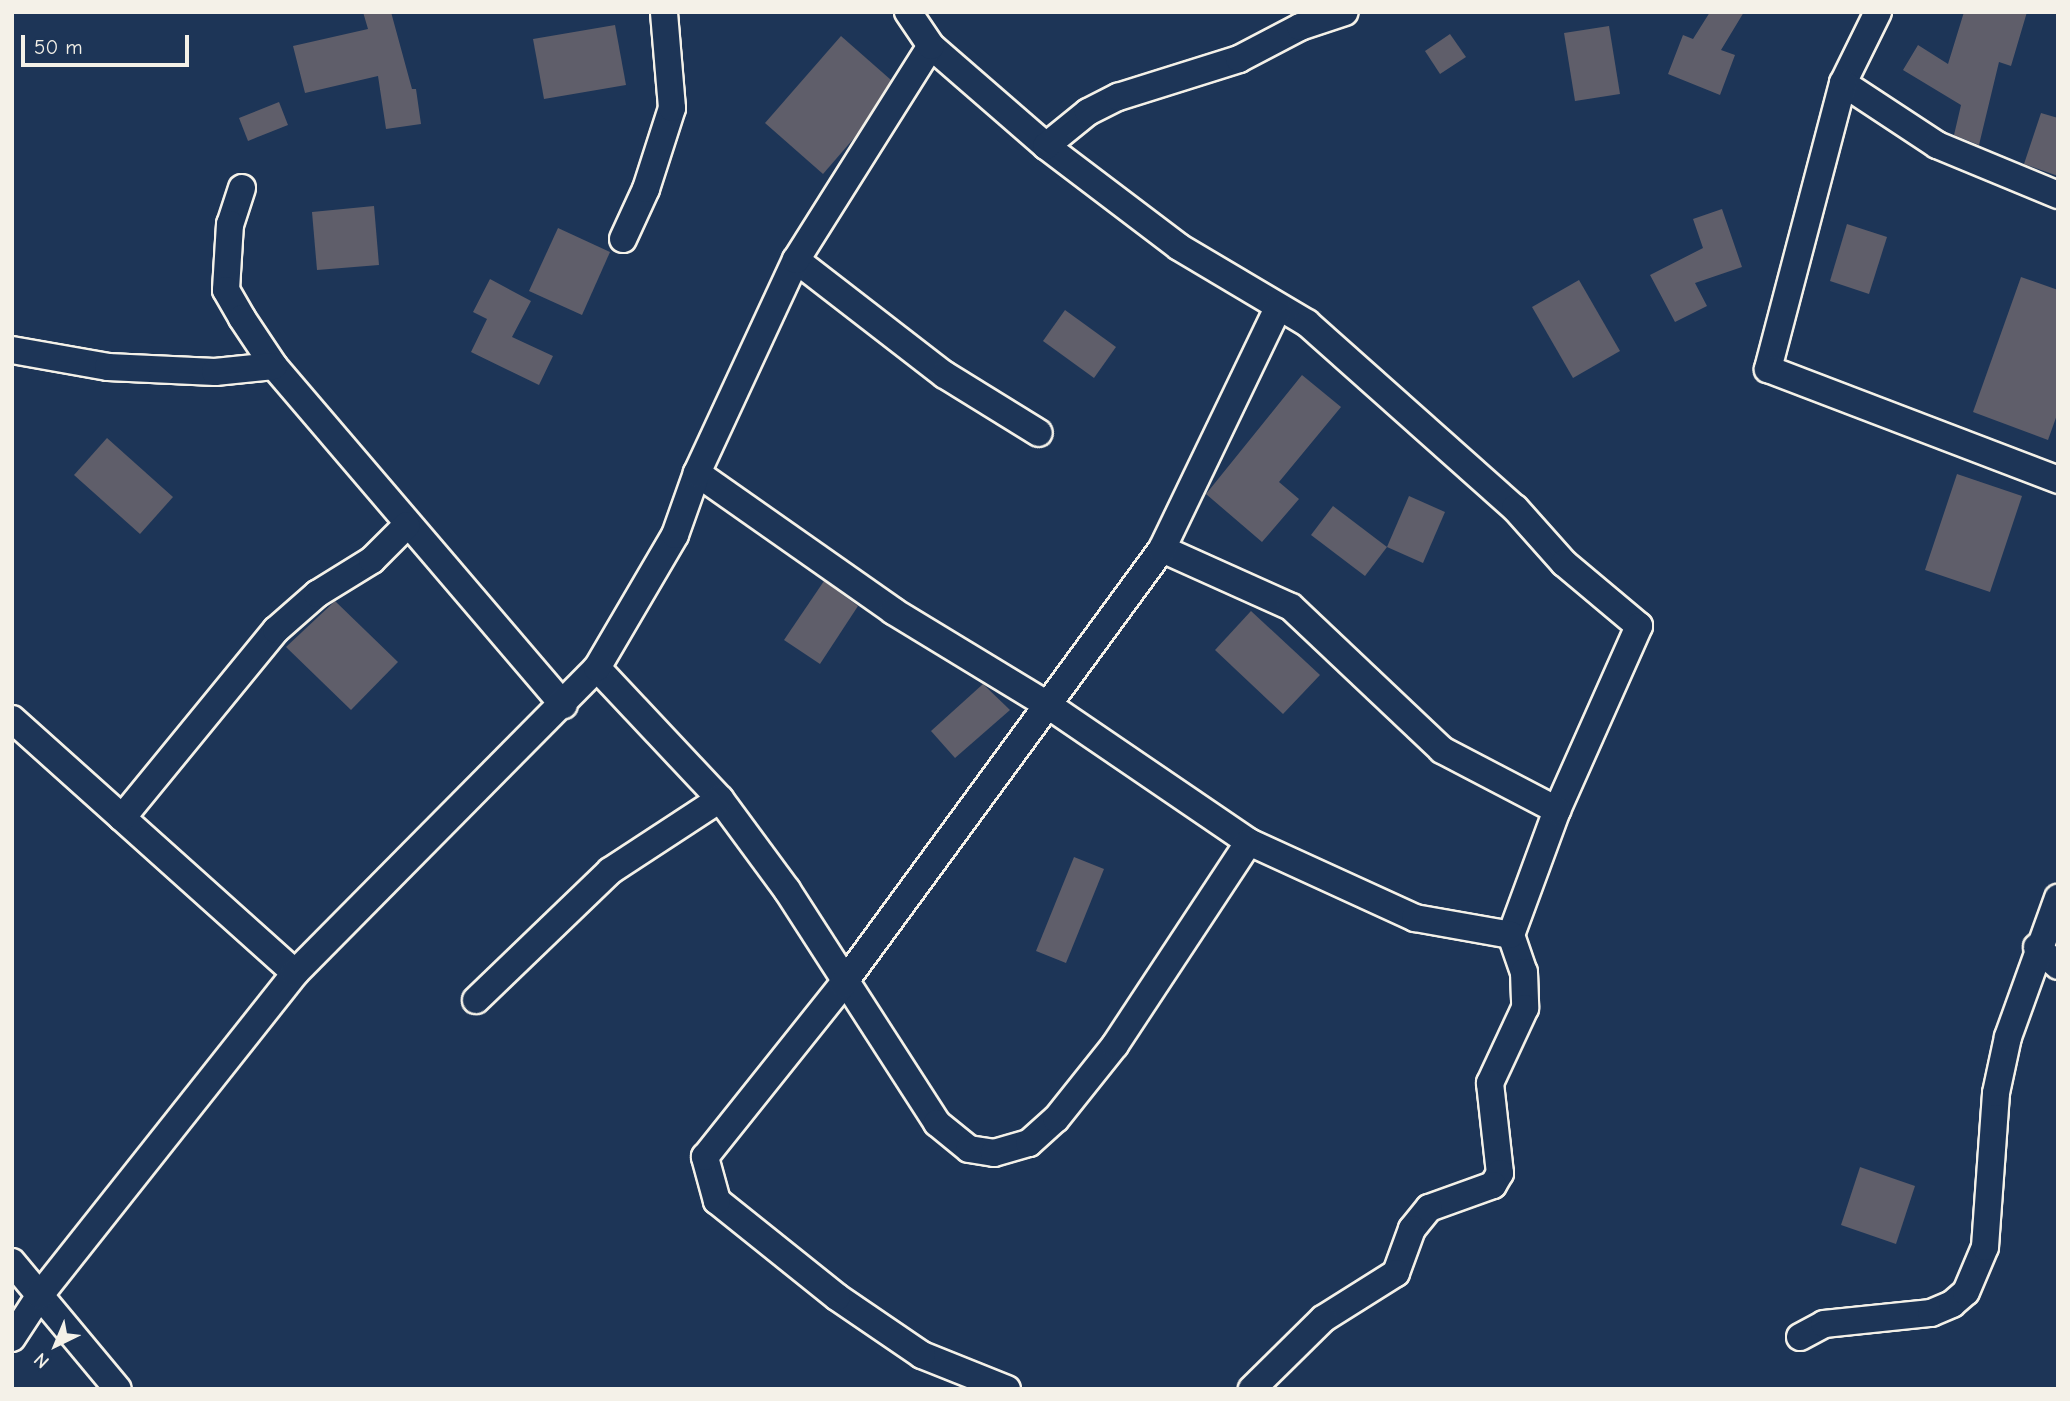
<!DOCTYPE html>
<html>
<head>
<meta charset="utf-8">
<style>
  body { margin:0 }
  #map { position:relative; width:2070px; height:1401px; overflow:hidden; background:#1d3557; font-family:"Comic Neue",sans-serif }
  div>[style] { position:absolute }
  .building>* { inset:0; background:#5f5e6a }
  .roads { filter:drop-shadow(2px 0 #f4f1e8) drop-shadow(-2px 0 #f4f1e8) drop-shadow(0 2px #f4f1e8) drop-shadow(0 -2px #f4f1e8) }
  .minor>* { height:26px; margin:-13px; padding:0 13px; transform-origin:13px; border-radius:13px; background:#1d3557 }
  span { translate:-50% -50%; white-space:nowrap; text-align:center; line-height:1.15; -webkit-text-stroke:6px #1d3557; paint-order:stroke }
  .frame { position:absolute; inset:0; border:14px solid #f4f1e8; pointer-events:none }
  .north { position:absolute; left:21px; top:1310px; width:70px; height:70px; -webkit-text-stroke:5px #1d3557; paint-order:stroke; rotate:223deg; font-size:19px; font-weight:700; line-height:28px; text-align:center; color:#f4f1e8 }
  .north::after { content:''; display:block; margin:auto; width:24px; height:32px; background:#f4f1e8; clip-path:polygon(50% 0,100% 100%,50% 72%,0 100%) }
  .scale { position:absolute; left:21px; top:35px; width:168px; height:32px; box-sizing:border-box; border:4px solid #f4f1e8; border-top:0; padding-left:9px; font-size:21px; line-height:24px; white-space:nowrap; color:#f4f1e8; -webkit-text-stroke:5px #1d3557; paint-order:stroke }
</style>
</head>
<body>
<div id="map">
  <div class="building">
    <i style="clip-path:polygon(363px 12px,391px 12px,412px 89px,416px 89px,421px 124px,386px 129px,378px 76px,305px 93px,293px 46px,368px 29px)"></i>
    <i style="clip-path:polygon(1710px 12px,1744px 12px,1721px 50px,1735px 55px,1720px 95px,1668px 74px,1683px 35px,1693px 39px)"></i>
    <i style="clip-path:polygon(1964px 12px,2027px 12px,2011px 66px,1999px 62px,1979px 145px,1954px 135px,1961px 105px,1903px 70px,1918px 45px,1948px 64px)"></i>
    <i style="clip-path:polygon(615px 25px,626px 85px,544px 99px,533px 39px)"></i>
    <i style="clip-path:polygon(1609px 26px,1620px 94px,1575px 101px,1564px 33px)"></i>
    <i style="clip-path:polygon(1450px 34px,1466px 57px,1440px 74px,1425px 51px)"></i>
    <i style="clip-path:polygon(841px 36px,891px 80px,855px 137px,823px 174px,765px 123px)"></i>
    <i style="clip-path:polygon(279px 102px,288px 125px,248px 141px,239px 118px)"></i>
    <i style="clip-path:polygon(2041px 113px,2058px 118px,2058px 176px,2024px 164px)"></i>
    <i style="clip-path:polygon(374px 206px,379px 265px,317px 270px,312px 212px)"></i>
    <i style="clip-path:polygon(1722px 209px,1742px 267px,1695px 283px,1707px 306px,1675px 322px,1650px 275px,1703px 248px,1693px 219px)"></i>
    <i style="clip-path:polygon(1847px 224px,1887px 237px,1869px 294px,1830px 281px)"></i>
    <i style="clip-path:polygon(558px 228px,610px 252px,582px 315px,529px 291px)"></i>
    <i style="clip-path:polygon(2021px 277px,2058px 290px,2058px 412px,2048px 440px,1973px 412px)"></i>
    <i style="clip-path:polygon(490px 279px,531px 301px,512px 337px,553px 356px,539px 385px,471px 352px,487px 319px,473px 312px)"></i>
    <i style="clip-path:polygon(1579px 280px,1620px 351px,1573px 378px,1532px 307px)"></i>
    <i style="clip-path:polygon(1065px 310px,1116px 347px,1094px 378px,1043px 341px)"></i>
    <i style="clip-path:polygon(1302px 375px,1341px 407px,1279px 482px,1299px 499px,1262px 542px,1206px 494px)"></i>
    <i style="clip-path:polygon(107px 438px,173px 497px,140px 534px,74px 475px)"></i>
    <i style="clip-path:polygon(1957px 474px,2022px 496px,1990px 592px,1925px 570px)"></i>
    <i style="clip-path:polygon(1409px 496px,1445px 512px,1423px 563px,1387px 547px)"></i>
    <i style="clip-path:polygon(1333px 506px,1387px 547px,1365px 576px,1311px 535px)"></i>
    <i style="clip-path:polygon(824px 581px,858px 606px,820px 664px,784px 640px)"></i>
    <i style="clip-path:polygon(335px 601px,398px 662px,351px 710px,286px 647px)"></i>
    <i style="clip-path:polygon(1251px 611px,1320px 675px,1283px 714px,1215px 650px)"></i>
    <i style="clip-path:polygon(983px 684px,1010px 710px,955px 758px,931px 731px)"></i>
    <i style="clip-path:polygon(1074px 857px,1104px 869px,1066px 963px,1036px 951px)"></i>
    <i style="clip-path:polygon(1860px 1167px,1915px 1186px,1896px 1244px,1841px 1225px)"></i>
  </div>
  <div class="roads">
    <div class="minor">
      <i style="left:1878px;top:12px;width:79px;rotate:116.2deg"></i>
      <i style="left:1843px;top:83px;width:113px;rotate:33.4deg"></i>
      <i style="left:1937px;top:145px;width:131px;rotate:22.5deg"></i>
      <i style="left:931px;top:46px;width:152px;rotate:41deg"></i>
      <i style="left:1046px;top:146px;width:167px;rotate:37.2deg"></i>
      <i style="left:1179px;top:247px;width:149px;rotate:30.7deg"></i>
      <i style="left:1307px;top:323px;width:278px;rotate:41.7deg"></i>
      <i style="left:1515px;top:508px;width:74px;rotate:48.3deg"></i>
      <i style="left:1564px;top:563px;width:98px;rotate:40deg"></i>
      <i style="left:1639px;top:626px;width:201px;rotate:114deg"></i>
      <i style="left:1557px;top:810px;width:133px;rotate:110.2deg"></i>
      <i style="left:1511px;top:935px;width:39px;rotate:71deg"></i>
      <i style="left:1524px;top:972px;width:36px;rotate:88deg"></i>
      <i style="left:1525px;top:1008px;width:83px;rotate:115deg"></i>
      <i style="left:1490px;top:1083px;width:91px;rotate:83.7deg"></i>
      <i style="left:1500px;top:1173px;width:14px;rotate:120deg"></i>
      <i style="left:1493px;top:1185px;width:68px;rotate:160.2deg"></i>
      <i style="left:1429px;top:1208px;width:27px;rotate:129deg"></i>
      <i style="left:1412px;top:1229px;width:47px;rotate:110deg"></i>
      <i style="left:1396px;top:1273px;width:86px;rotate:147.8deg"></i>
      <i style="left:1323px;top:1319px;width:100px;rotate:135.4deg"></i>
      <i style="left:1843px;top:83px;width:296px;rotate:104.7deg"></i>
      <i style="left:1768px;top:369px;width:311px;rotate:20.9deg"></i>
      <i style="left:1046px;top:146px;width:54px;rotate:-39deg"></i>
      <i style="left:1088px;top:112px;width:34px;rotate:-27deg"></i>
      <i style="left:1118px;top:97px;width:127px;rotate:-17.4deg"></i>
      <i style="left:1239px;top:59px;width:69px;rotate:-27.7deg"></i>
      <i style="left:1300px;top:27px;width:47px;rotate:-18.4deg"></i>
      <i style="left:242px;top:188px;width:38px;rotate:108deg"></i>
      <i style="left:230px;top:224px;width:66px;rotate:93.5deg"></i>
      <i style="left:226px;top:290px;width:32px;rotate:60deg"></i>
      <i style="left:242px;top:318px;width:58px;rotate:56.3deg"></i>
      <i style="left:274px;top:366px;width:446px;rotate:49.5deg"></i>
      <i style="left:623px;top:239px;width:55px;rotate:-65.3deg"></i>
      <i style="left:646px;top:189px;width:85px;rotate:-72.2deg"></i>
      <i style="left:672px;top:108px;width:96px;rotate:-94.8deg"></i>
      <i style="left:796px;top:260px;width:188px;rotate:37.7deg"></i>
      <i style="left:945px;top:375px;width:110px;rotate:31.7deg"></i>
      <i style="left:12px;top:350px;width:97px;rotate:10deg"></i>
      <i style="left:108px;top:367px;width:107px;rotate:2.7deg"></i>
      <i style="left:215px;top:372px;width:59px;rotate:-5.8deg"></i>
      <i style="left:697px;top:473px;width:240px;rotate:35.1deg"></i>
      <i style="left:893px;top:611px;width:185px;rotate:31.3deg"></i>
      <i style="left:1051px;top:707px;width:240px;rotate:34.3deg"></i>
      <i style="left:1249px;top:842px;width:183px;rotate:24.6deg"></i>
      <i style="left:1415px;top:918px;width:97px;rotate:10deg"></i>
      <i style="left:1162px;top:549px;width:141px;rotate:24.2deg"></i>
      <i style="left:1291px;top:607px;width:208px;rotate:43.4deg"></i>
      <i style="left:1442px;top:750px;width:130px;rotate:27.6deg"></i>
      <i style="left:597px;top:668px;width:180px;rotate:46.8deg"></i>
      <i style="left:720px;top:799px;width:113px;rotate:53.6deg"></i>
      <i style="left:787px;top:890px;width:277px;rotate:57.2deg"></i>
      <i style="left:937px;top:1123px;width:41px;rotate:39.1deg"></i>
      <i style="left:969px;top:1149px;width:25px;rotate:9deg"></i>
      <i style="left:994px;top:1153px;width:36px;rotate:-16deg"></i>
      <i style="left:1029px;top:1143px;width:36px;rotate:-42deg"></i>
      <i style="left:1056px;top:1119px;width:95px;rotate:-51.4deg"></i>
      <i style="left:1115px;top:1045px;width:243px;rotate:-56.6deg"></i>
      <i style="left:12px;top:719px;width:380px;rotate:41.9deg"></i>
      <i style="left:122px;top:818px;width:243px;rotate:-50.7deg"></i>
      <i style="left:276px;top:630px;width:55px;rotate:-41.3deg"></i>
      <i style="left:317px;top:594px;width:65px;rotate:-31.7deg"></i>
      <i style="left:372px;top:560px;width:49px;rotate:-45deg"></i>
      <i style="left:2037px;top:947px;width:28px;rotate:42deg"></i>
      <i style="left:476px;top:1000px;width:186px;rotate:-43.9deg"></i>
      <i style="left:610px;top:871px;width:131px;rotate:-33.2deg"></i>
      <i style="left:12px;top:1262px;width:165px;rotate:50.2deg"></i>
      <i style="left:1800px;top:1337px;width:27px;rotate:-28deg"></i>
      <i style="left:1824px;top:1324px;width:108px;rotate:-5.9deg"></i>
      <i style="left:1931px;top:1313px;width:23px;rotate:-23deg"></i>
      <i style="left:1952px;top:1304px;width:18px;rotate:-41deg"></i>
      <i style="left:1966px;top:1292px;width:49px;rotate:-67.1deg"></i>
      <i style="left:1985px;top:1247px;width:154px;rotate:-85.9deg"></i>
      <i style="left:1996px;top:1093px;width:57px;rotate:-77.9deg"></i>
      <i style="left:2008px;top:1037px;width:148px;rotate:-70.2deg"></i>
      <i style="left:12px;top:1338px;width:51px;rotate:-56.9deg"></i>
      <i style="left:40px;top:1295px;width:411px;rotate:-51.6deg"></i>
      <i style="left:295px;top:973px;width:429px;rotate:-45.3deg"></i>
      <i style="left:597px;top:668px;width:154px;rotate:-59.6deg"></i>
      <i style="left:675px;top:535px;width:66px;rotate:-70.5deg"></i>
      <i style="left:697px;top:473px;width:235px;rotate:-65.1deg"></i>
      <i style="left:796px;top:260px;width:253px;rotate:-57.8deg"></i>
      <i style="left:931px;top:46px;width:41px;rotate:-124.1deg"></i>
      <i style="left:1007px;top:1389px;width:92px;rotate:-158.2deg"></i>
      <i style="left:922px;top:1355px;width:103px;rotate:-145.7deg"></i>
      <i style="left:837px;top:1297px;width:154px;rotate:-141.3deg"></i>
      <i style="left:717px;top:1201px;width:46px;rotate:-105.3deg"></i>
      <i style="left:705px;top:1157px;width:221px;rotate:-51.4deg"></i>
      <i style="left:843px;top:984px;width:539px;rotate:-53.75deg"></i>
      <i style="left:1162px;top:549px;width:267px;rotate:-64.3deg"></i>
    </div>
  </div>
  <div class="frame"></div>
  <div class="north">N</div>
  <div class="scale">50 m</div>
</div>
</body>
</html>
